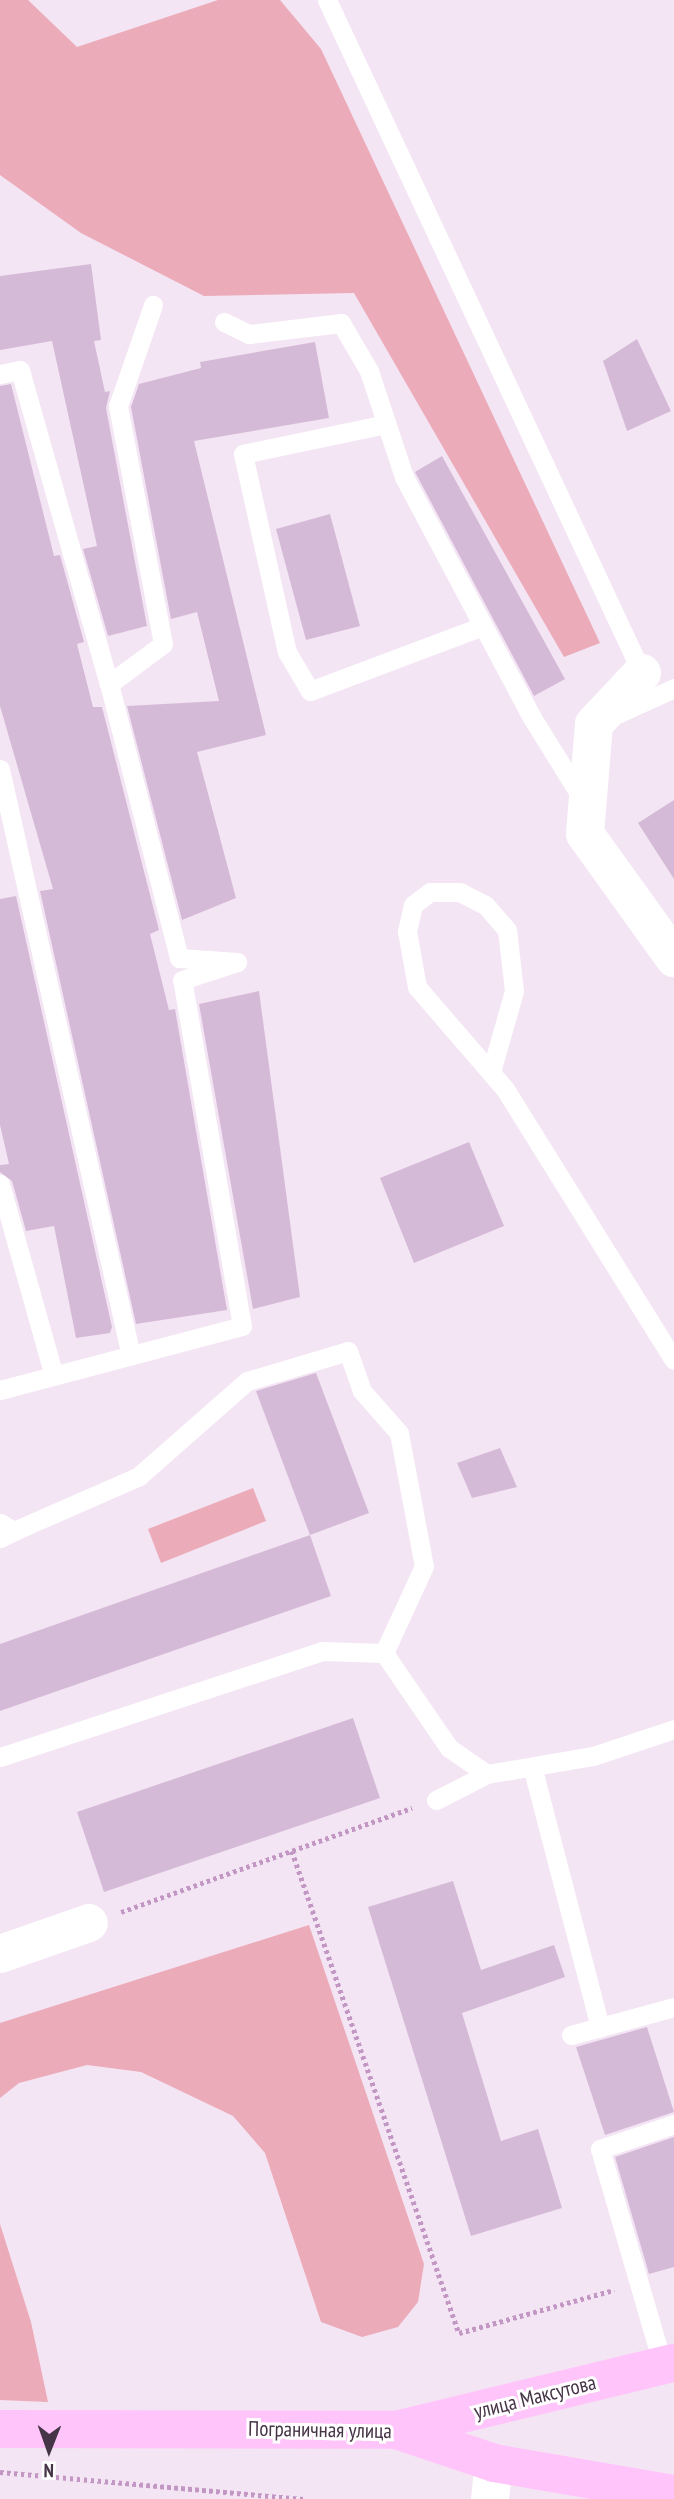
<!DOCTYPE html>
<html>
<head>
<meta charset="utf-8">
<style>
  body { margin:0 }
  #map { position:relative; width:674px; height:2499px; overflow:hidden; background:#f4e5f4; font-family:"PT Sans Narrow",sans-serif }
  div>[style] { position:absolute }
  .green>* { inset:0; background:#ecabb9 }
  .building>* { inset:0; background:#d5bad7 }
  .path>* { height:4.5px; margin-top:-2.25px; transform-origin:0; background:repeating-linear-gradient(90deg,#c297c3 0 3.5px,transparent 0 7px) }
  .lane>* { height:19px; margin:-9.5px; padding:0 9.5px; transform-origin:9.5px; border-radius:9.5px; background:#fff }
  .street>* { height:38px; margin:-19px; padding:0 19px; transform-origin:19px; border-radius:19px; background:#fff }
  .secondary>* { height:38px; margin:-19px; padding:0 19px; transform-origin:19px; border-radius:19px; background:#ffc4fa }
  span { translate:-50% -50%; white-space:nowrap; text-align:center; line-height:1.15; -webkit-text-stroke:6px #fff; paint-order:stroke }
  .street-label { font-size:21px; color:#463447 }
  .north { position:absolute; left:14px; top:2415px; width:70px; height:70px; -webkit-text-stroke:5px #fff; paint-order:stroke; rotate:181deg; font-size:19px; font-weight:700; line-height:28px; text-align:center; color:#463447 }
  .north::after { content:''; display:block; margin:auto; width:24px; height:32px; background:#463447; clip-path:polygon(50% 0,100% 100%,50% 72%,0 100%) }
</style>
</head>
<body>
<div id="map">
  <div class="green">
    <i style="clip-path:polygon(0 0,28px 0,77px 47px,218px 0,280px 0,321px 49px,600px 643px,564px 657px,354px 293px,204px 296px,81px 233px,0 175px)"></i>
    <i style="clip-path:polygon(253px 1488px,266px 1521px,161px 1563px,148px 1529px)"></i>
    <i style="clip-path:polygon(309px 1925px,424px 2264px,418px 2302px,398px 2327px,362px 2337px,321px 2322px,265px 2153px,233px 2116px,141px 2072px,87px 2065px,19px 2083px,0 2098px,0 2023px)"></i>
    <i style="clip-path:polygon(0 2224px,31px 2322px,48px 2402px,0 2400px)"></i>
  </div>
  <div class="building">
    <i style="clip-path:polygon(91px 264px,101px 340px,94px 341px,105px 392px,110px 391px,106px 408px,147px 626px,108px 636px,83px 549px,97px 546px,52px 341px,0 350px,0 276px)"></i>
    <i style="clip-path:polygon(637px 339px,671px 411px,627px 431px,603px 361px)"></i>
    <i style="clip-path:polygon(315px 342px,329px 418px,194px 441px,266px 735px,197px 752px,236px 898px,182px 920px,127px 706px,219px 701px,197px 612px,171px 619px,131px 407px,139px 384px,201px 368px,200px 362px)"></i>
    <i style="clip-path:polygon(11px 384px,54px 556px,60px 555px,84px 642px,77px 644px,93px 707px,102px 707px,159px 930px,150px 934px,169px 1010px,175px 1009px,227px 1310px,136px 1324px,40px 891px,53px 889px,0 706px,0 386px)"></i>
    <i style="clip-path:polygon(442px 456px,565px 679px,534px 696px,415px 472px)"></i>
    <i style="clip-path:polygon(330px 514px,360px 626px,306px 640px,276px 529px)"></i>
    <i style="clip-path:polygon(674px 800px,674px 879px,638px 823px)"></i>
    <i style="clip-path:polygon(16px 896px,112px 1327px,110px 1333px,76px 1338px,54px 1226px,26px 1231px,12px 1181px,0 1172px,0 1165px,9px 1164px,0 1125px,0 899px)"></i>
    <i style="clip-path:polygon(259px 991px,300px 1297px,253px 1309px,199px 1004px)"></i>
    <i style="clip-path:polygon(469px 1142px,504px 1226px,414px 1263px,380px 1178px)"></i>
    <i style="clip-path:polygon(316px 1373px,369px 1513px,310px 1535px,256px 1391px)"></i>
    <i style="clip-path:polygon(500px 1448px,517px 1487px,472px 1498px,457px 1463px)"></i>
    <i style="clip-path:polygon(310px 1535px,331px 1596px,0 1711px,0 1644px)"></i>
    <i style="clip-path:polygon(353px 1718px,380px 1798px,104px 1892px,77px 1812px)"></i>
    <i style="clip-path:polygon(453px 1881px,481px 1970px,554px 1945px,565px 1977px,462px 2013px,501px 2141px,538px 2129px,562px 2208px,471px 2236px,368px 1907px)"></i>
    <i style="clip-path:polygon(647px 2027px,674px 2112px,605px 2135px,576px 2047px)"></i>
    <i style="clip-path:polygon(674px 2137px,674px 2267px,649px 2274px,615px 2157px)"></i>
  </div>
  <div class="path">
    <i style="left:292px;top:1851px;width:510px;rotate:70.89deg"></i>
    <i style="left:459px;top:2333px;width:161px;rotate:-15.5deg"></i>
    <i style="left:121px;top:1912px;width:309px;rotate:-19.7deg"></i>
    <i style="left:0;top:2472px;width:305px;rotate:5.1deg"></i>
  </div>
  <div class="lane">
    <i style="left:327px;top:0;width:743px;rotate:64.92deg"></i>
    <i style="left:224px;top:322px;width:28px;rotate:26deg"></i>
    <i style="left:249px;top:334px;width:93px;rotate:-6.8deg"></i>
    <i style="left:341px;top:323px;width:56px;rotate:59.7deg"></i>
    <i style="left:369px;top:371px;width:112px;rotate:71.7deg"></i>
    <i style="left:404px;top:477px;width:271px;rotate:62deg"></i>
    <i style="left:531px;top:716px;width:99px;rotate:58.2deg"></i>
    <i style="left:0;top:374px;width:20px;rotate:-11deg"></i>
    <i style="left:20px;top:370px;width:326px;rotate:74.2deg"></i>
    <i style="left:386px;top:424px;width:146px;rotate:168.2deg"></i>
    <i style="left:243px;top:454px;width:203px;rotate:77.5deg"></i>
    <i style="left:287px;top:652px;width:45px;rotate:59.5deg"></i>
    <i style="left:310px;top:691px;width:185px;rotate:-20.6deg"></i>
    <i style="left:617px;top:714px;width:63px;rotate:-24.5deg"></i>
    <i style="left:0;top:769px;width:601px;rotate:77.42deg"></i>
    <i style="left:491px;top:1072px;width:84px;rotate:-74.1deg"></i>
    <i style="left:514px;top:991px;width:61px;rotate:-96.5deg"></i>
    <i style="left:507px;top:930px;width:33px;rotate:-131deg"></i>
    <i style="left:485px;top:905px;width:28px;rotate:-153deg"></i>
    <i style="left:460px;top:892px;width:30px;rotate:180deg"></i>
    <i style="left:430px;top:892px;width:21px;rotate:143deg"></i>
    <i style="left:413px;top:905px;width:27px;rotate:103deg"></i>
    <i style="left:407px;top:931px;width:57px;rotate:79.9deg"></i>
    <i style="left:417px;top:987px;width:57px;rotate:49.3deg"></i>
    <i style="left:454px;top:1030px;width:78px;rotate:49.2deg"></i>
    <i style="left:505px;top:1089px;width:319px;rotate:58.1deg"></i>
    <i style="left:0;top:1184px;width:199px;rotate:74.3deg"></i>
    <i style="left:0;top:1390px;width:250px;rotate:-14.8deg"></i>
    <i style="left:242px;top:1326px;width:351px;rotate:-99.8deg"></i>
    <i style="left:182px;top:980px;width:58px;rotate:-18.1deg"></i>
    <i style="left:237px;top:962px;width:58px;rotate:-176.1deg"></i>
    <i style="left:179px;top:958px;width:283px;rotate:-104.3deg"></i>
    <i style="left:109px;top:684px;width:67px;rotate:-36.5deg"></i>
    <i style="left:163px;top:644px;width:242px;rotate:-100.7deg"></i>
    <i style="left:118px;top:406px;width:107px;rotate:-70.9deg"></i>
    <i style="left:0;top:1523px;width:16px;rotate:30deg"></i>
    <i style="left:14px;top:1531px;width:16px;rotate:153deg"></i>
    <i style="left:14px;top:1531px;width:137px;rotate:-23.7deg"></i>
    <i style="left:139px;top:1476px;width:144px;rotate:-41.3deg"></i>
    <i style="left:247px;top:1381px;width:105px;rotate:-16.5deg"></i>
    <i style="left:348px;top:1351px;width:42px;rotate:70.7deg"></i>
    <i style="left:362px;top:1391px;width:56px;rotate:48.6deg"></i>
    <i style="left:399px;top:1433px;width:135px;rotate:79.4deg"></i>
    <i style="left:424px;top:1566px;width:96px;rotate:114.7deg"></i>
    <i style="left:0;top:1757px;width:339px;rotate:-18.2deg"></i>
    <i style="left:322px;top:1651px;width:62px;rotate:1.8deg"></i>
    <i style="left:384px;top:1653px;width:115px;rotate:55.6deg"></i>
    <i style="left:449px;top:1748px;width:46px;rotate:34.4deg"></i>
    <i style="left:533px;top:1770px;width:266px;rotate:75.4deg"></i>
    <i style="left:436px;top:1800px;width:57px;rotate:-27deg"></i>
    <i style="left:487px;top:1774px;width:108px;rotate:-9.6deg"></i>
    <i style="left:593px;top:1756px;width:85px;rotate:-18.4deg"></i>
    <i style="left:571px;top:2035px;width:107px;rotate:-15.2deg"></i>
    <i style="left:663px;top:2366px;width:226px;rotate:-106.2deg"></i>
    <i style="left:600px;top:2149px;width:78px;rotate:-18.7deg"></i>
  </div>
  <div class="street">
    <i style="left:642px;top:673px;width:70px;rotate:133.3deg"></i>
    <i style="left:594px;top:724px;width:110px;rotate:94.7deg"></i>
    <i style="left:585px;top:834px;width:153px;rotate:54.3deg"></i>
    <i style="left:0;top:1954px;width:94px;rotate:-19.2deg"></i>
    <i style="left:490px;top:2499px;width:36px;rotate:-84deg"></i>
  </div>
  <div class="secondary">
    <i style="left:0;top:2429px;width:396px;rotate:0.1deg"></i>
    <i style="left:396px;top:2430px;width:103px;rotate:18.6deg"></i>
    <i style="left:494px;top:2463px;width:183px;rotate:9.8deg"></i>
    <i style="left:396px;top:2430px;width:286px;rotate:-13.6deg"></i>
  </div>
  <div class="street-label">
    <span style="left:535px;top:2397px;rotate:-14deg">улица Максутова</span>
    <span style="left:320px;top:2430px;rotate:1deg">Пограничная улица</span>
  </div>
  <div class="north">N</div>
</div>
</body>
</html>
